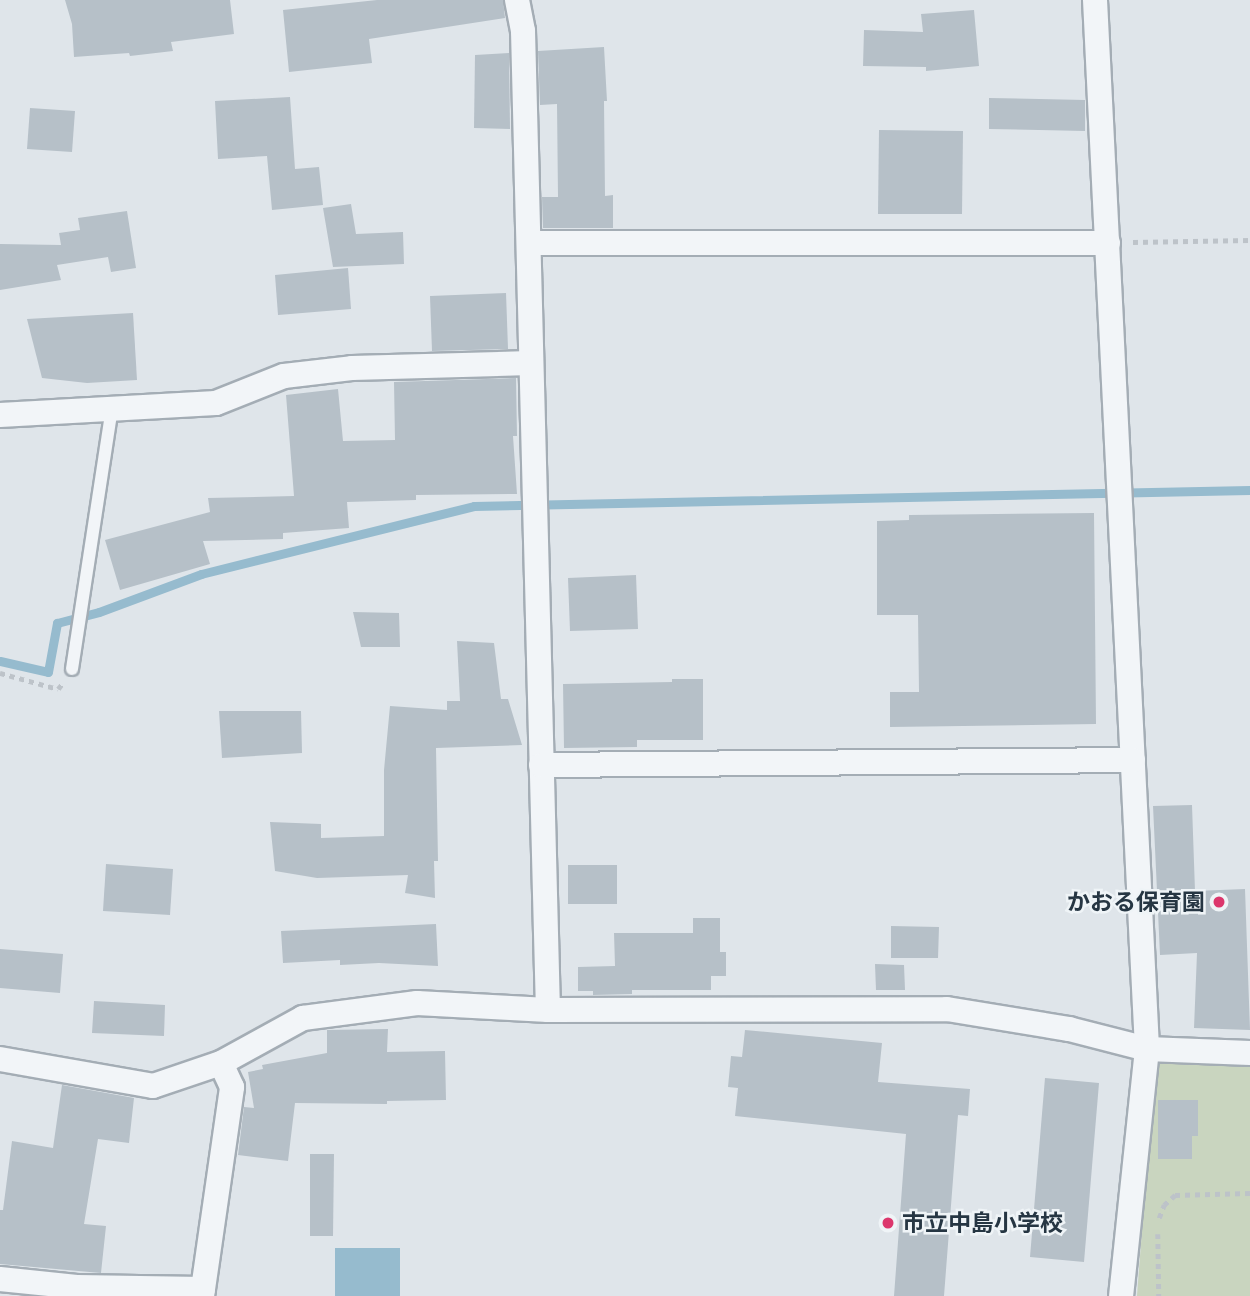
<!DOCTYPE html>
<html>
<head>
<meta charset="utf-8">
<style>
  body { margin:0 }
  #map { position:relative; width:1250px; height:1296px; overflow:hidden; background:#dfe5ea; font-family:Cabin,"Noto Sans JP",sans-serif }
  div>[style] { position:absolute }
  .green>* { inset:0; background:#c9d5bf }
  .water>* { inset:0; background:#96bbce }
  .stream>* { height:9px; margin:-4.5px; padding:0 4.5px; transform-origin:4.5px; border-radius:4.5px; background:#96bbce }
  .building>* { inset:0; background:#b6c0c8 }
  .path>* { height:4.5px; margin-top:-2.25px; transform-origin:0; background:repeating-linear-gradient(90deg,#bdc3c9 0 5px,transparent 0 10px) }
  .roads { filter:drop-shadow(2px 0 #a4adb5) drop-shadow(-2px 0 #a4adb5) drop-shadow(0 2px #a4adb5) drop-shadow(0 -2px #a4adb5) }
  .lane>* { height:12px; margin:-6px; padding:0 6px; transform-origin:6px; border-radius:6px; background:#f2f5f8 }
  .street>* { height:24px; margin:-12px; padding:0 12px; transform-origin:12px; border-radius:12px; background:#f2f5f8 }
  .dots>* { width:19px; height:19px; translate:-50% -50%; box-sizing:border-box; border:4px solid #eff4f7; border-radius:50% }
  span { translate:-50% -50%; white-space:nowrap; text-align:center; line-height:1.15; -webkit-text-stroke:5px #eff4f7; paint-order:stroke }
  .poi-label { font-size:23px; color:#263643; font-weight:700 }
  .right { translate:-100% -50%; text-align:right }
  .left { translate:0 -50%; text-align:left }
</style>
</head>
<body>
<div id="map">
  <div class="green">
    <i style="clip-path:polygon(1155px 1059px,1250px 1066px,1250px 1296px,1137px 1296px)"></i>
  </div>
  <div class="water">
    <i style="clip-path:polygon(335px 1248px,400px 1248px,400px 1296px,335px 1296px)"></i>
  </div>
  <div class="stream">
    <i style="left:0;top:661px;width:49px;rotate:12.9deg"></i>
    <i style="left:48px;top:672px;width:50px;rotate:-79.6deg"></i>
    <i style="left:57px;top:623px;width:43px;rotate:-14.7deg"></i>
    <i style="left:99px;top:612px;width:109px;rotate:-20.4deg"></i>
    <i style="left:201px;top:574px;width:281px;rotate:-14deg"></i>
    <i style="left:474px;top:506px;width:776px;rotate:-1.18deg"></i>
  </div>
  <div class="building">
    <i style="clip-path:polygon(65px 0,230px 0,234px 34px,171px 42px,173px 51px,130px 56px,129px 53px,74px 57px,72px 24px)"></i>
    <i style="clip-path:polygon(377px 0,503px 0,505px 18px,369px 39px,372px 63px,289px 72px,283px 10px)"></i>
    <i style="clip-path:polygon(974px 10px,979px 66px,926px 71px,926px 67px,863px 66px,864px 30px,923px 32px,921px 14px)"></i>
    <i style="clip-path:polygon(604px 47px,607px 101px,604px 101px,605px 196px,613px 195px,613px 228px,543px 228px,542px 197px,558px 197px,557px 104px,540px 105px,538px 51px)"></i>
    <i style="clip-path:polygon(509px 53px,510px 129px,474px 128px,475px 55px)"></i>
    <i style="clip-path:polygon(290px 97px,295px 169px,319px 167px,323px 205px,272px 210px,267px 156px,218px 159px,215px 101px)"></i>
    <i style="clip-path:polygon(989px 98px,1085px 100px,1085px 131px,989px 129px)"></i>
    <i style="clip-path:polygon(30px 108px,75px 111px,72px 152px,27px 149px)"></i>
    <i style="clip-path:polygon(879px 130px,963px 131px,962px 214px,878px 214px)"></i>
    <i style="clip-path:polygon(351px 204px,356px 234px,403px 232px,404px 264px,333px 267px,323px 208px)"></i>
    <i style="clip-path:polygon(127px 211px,136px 268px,111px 272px,108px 257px,57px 265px,61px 280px,0 290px,0 244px,61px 245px,59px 233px,80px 230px,78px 218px)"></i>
    <i style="clip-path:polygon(348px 268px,351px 309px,278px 315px,275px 275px)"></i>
    <i style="clip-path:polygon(506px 293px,508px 349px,432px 351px,430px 296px)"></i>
    <i style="clip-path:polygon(133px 313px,137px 380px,87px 383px,42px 378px,27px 319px)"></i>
    <i style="clip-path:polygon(516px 378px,517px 436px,513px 436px,517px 494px,416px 495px,416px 500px,347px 502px,349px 528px,283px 533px,283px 539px,203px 541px,210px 564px,120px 590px,105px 540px,210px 512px,208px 498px,294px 496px,286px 395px,338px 389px,343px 441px,395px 440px,394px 382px)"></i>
    <i style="clip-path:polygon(1094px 513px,1096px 724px,890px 727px,890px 692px,919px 692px,918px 615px,877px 615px,877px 521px,909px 520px,909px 515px)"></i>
    <i style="clip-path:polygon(636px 575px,638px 629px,570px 631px,568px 578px)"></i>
    <i style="clip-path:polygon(353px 612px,399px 613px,400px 647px,361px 647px)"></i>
    <i style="clip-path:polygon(457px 641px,494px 643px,501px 699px,508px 699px,522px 745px,436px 748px,438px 861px,434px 861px,435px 898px,405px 893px,408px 875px,317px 878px,275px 871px,270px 822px,321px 824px,321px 838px,384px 836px,384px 770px,390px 706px,447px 710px,447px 701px,460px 701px)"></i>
    <i style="clip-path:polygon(672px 679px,703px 679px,703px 740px,637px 740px,637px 747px,564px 748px,563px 684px,672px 682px)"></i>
    <i style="clip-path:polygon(219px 711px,301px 711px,302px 753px,222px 758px)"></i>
    <i style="clip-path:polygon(1192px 805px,1195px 891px,1245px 889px,1250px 1030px,1194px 1028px,1197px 953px,1160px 955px,1153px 806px)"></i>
    <i style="clip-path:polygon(106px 864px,173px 869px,170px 915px,103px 911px)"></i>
    <i style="clip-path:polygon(568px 865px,617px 865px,617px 904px,568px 904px)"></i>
    <i style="clip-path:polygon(693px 918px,720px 918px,720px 952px,726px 952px,726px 976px,711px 976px,711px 990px,632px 990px,632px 994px,593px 995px,593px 991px,578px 991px,578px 967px,615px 966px,614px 933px,693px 933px)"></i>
    <i style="clip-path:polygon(436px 924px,438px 966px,379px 963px,340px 965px,340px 960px,283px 963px,281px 931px)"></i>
    <i style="clip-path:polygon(891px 926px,939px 927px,938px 958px,891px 958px)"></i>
    <i style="clip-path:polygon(0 949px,63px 954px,60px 993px,0 988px)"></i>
    <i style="clip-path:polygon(875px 964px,904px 965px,905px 990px,876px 990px)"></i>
    <i style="clip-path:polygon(94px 1001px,165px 1005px,164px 1036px,92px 1033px)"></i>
    <i style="clip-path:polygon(388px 1029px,387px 1052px,445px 1051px,446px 1100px,387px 1101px,387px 1104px,295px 1103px,288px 1161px,238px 1155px,244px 1107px,254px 1108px,248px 1072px,263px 1069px,262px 1065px,327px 1053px,327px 1030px)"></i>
    <i style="clip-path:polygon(745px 1030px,882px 1043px,878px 1082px,970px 1089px,968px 1116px,958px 1115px,944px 1296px,894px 1296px,906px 1134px,735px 1116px,738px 1088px,728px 1087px,731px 1056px,742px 1057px)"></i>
    <i style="clip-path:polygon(1045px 1078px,1099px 1083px,1084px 1262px,1030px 1257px)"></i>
    <i style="clip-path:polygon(62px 1085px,134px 1098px,129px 1143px,98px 1139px,84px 1224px,106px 1226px,101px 1273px,0 1264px,0 1210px,3px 1210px,12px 1141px,53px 1148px)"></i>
    <i style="clip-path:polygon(1158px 1100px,1198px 1100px,1198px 1136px,1192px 1136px,1192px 1159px,1158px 1159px)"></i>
    <i style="clip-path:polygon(310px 1154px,334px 1154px,333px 1236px,310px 1236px)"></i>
  </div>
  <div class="path">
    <i style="left:1133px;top:242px;width:117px;rotate:-1deg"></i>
    <i style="left:0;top:673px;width:60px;rotate:15.4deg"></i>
    <i style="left:58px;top:689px;width:6px;rotate:-51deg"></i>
    <i style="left:1159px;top:1218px;width:14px;rotate:-69deg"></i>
    <i style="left:1164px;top:1205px;width:15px;rotate:-42deg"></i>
    <i style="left:1175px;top:1195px;width:75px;rotate:-1.5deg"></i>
    <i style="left:1158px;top:1234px;width:62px;rotate:89.1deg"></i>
  </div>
  <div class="roads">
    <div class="lane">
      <i style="left:72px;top:669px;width:264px;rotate:-81.3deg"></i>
    </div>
    <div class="street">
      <i style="left:517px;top:0;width:32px;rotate:79deg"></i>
      <i style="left:523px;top:31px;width:979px;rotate:88.54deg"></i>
      <i style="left:1095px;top:0;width:1050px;rotate:87.16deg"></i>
      <i style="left:1147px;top:1049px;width:248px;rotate:96deg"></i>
      <i style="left:529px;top:243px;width:579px"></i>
      <i style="left:0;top:415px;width:216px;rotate:-3.2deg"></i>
      <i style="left:216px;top:403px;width:73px;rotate:-21.7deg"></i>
      <i style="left:284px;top:376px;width:68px;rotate:-6.7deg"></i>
      <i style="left:352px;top:368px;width:178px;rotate:-1.6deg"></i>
      <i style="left:541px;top:765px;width:592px;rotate:-0.48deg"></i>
      <i style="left:0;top:1059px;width:155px;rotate:10deg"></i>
      <i style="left:153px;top:1086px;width:72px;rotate:-18.7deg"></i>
      <i style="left:221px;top:1063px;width:94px;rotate:-28.8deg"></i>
      <i style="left:303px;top:1018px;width:115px;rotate:-7.5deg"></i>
      <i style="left:417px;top:1003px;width:131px;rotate:3.1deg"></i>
      <i style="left:548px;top:1010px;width:399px;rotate:-0.1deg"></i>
      <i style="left:947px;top:1009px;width:124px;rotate:9.3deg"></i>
      <i style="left:1069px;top:1029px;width:81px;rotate:14.4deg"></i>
      <i style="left:1147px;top:1049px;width:103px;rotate:2.2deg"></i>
      <i style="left:0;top:1279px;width:77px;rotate:5.9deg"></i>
      <i style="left:77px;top:1287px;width:126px;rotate:0.9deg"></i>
      <i style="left:202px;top:1296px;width:211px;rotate:-81.8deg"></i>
      <i style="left:232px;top:1087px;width:26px;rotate:-115deg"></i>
    </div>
  </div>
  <div class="dots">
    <i style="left:1219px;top:902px;background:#dc376d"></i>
    <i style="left:888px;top:1223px;background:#dc376d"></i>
  </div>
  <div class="poi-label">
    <span class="right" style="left:1205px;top:902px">かおる保育園</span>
    <span class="left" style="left:902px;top:1223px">市立中島小学校</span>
  </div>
</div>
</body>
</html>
